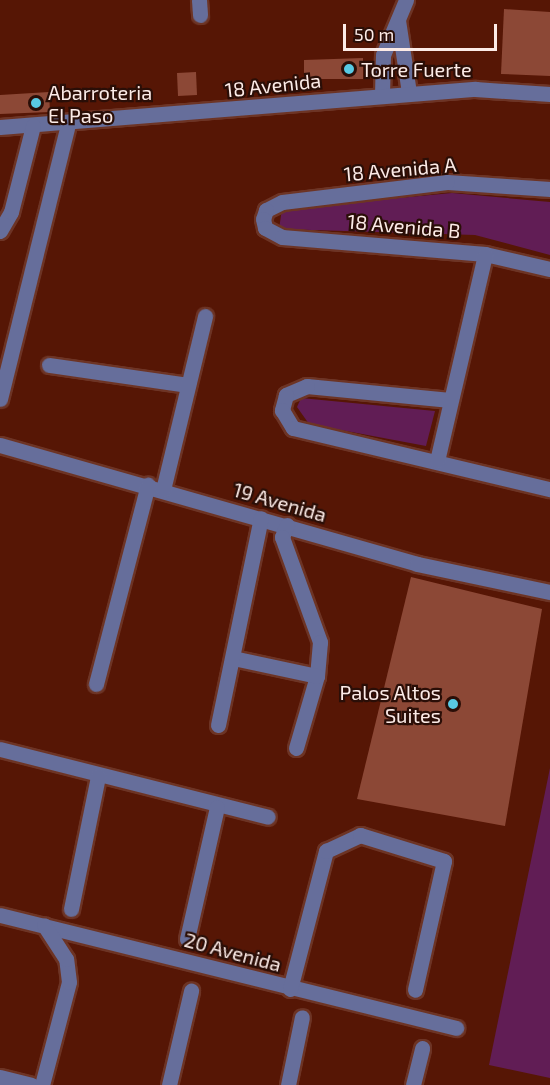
<!DOCTYPE html>
<html>
<head>
<meta charset="utf-8">
<style>
  body { margin:0 }
  #map { position:relative; width:550px; height:1085px; overflow:hidden; background:#561605; font-family:"Exo 2",sans-serif }
  div>[style] { position:absolute }
  .green>* { inset:0; background:#611d55 }
  .building>* { inset:0; background:#8c4836 }
  .roads { filter:drop-shadow(2px 0 #6d3425) drop-shadow(-2px 0 #6d3425) drop-shadow(0 2px #6d3425) drop-shadow(0 -2px #6d3425) }
  .minor>* { height:15px; margin:-7.5px; padding:0 7.5px; transform-origin:7.5px; border-radius:7.5px; background:#666e9b }
  .dots>* { width:16px; height:16px; translate:-50% -50%; box-sizing:border-box; border:3px solid #2a0e07; border-radius:50% }
  span { translate:-50% -50%; white-space:nowrap; text-align:center; line-height:1.15; -webkit-text-stroke:4.5px #2a0e07; paint-order:stroke }
  .poi-label { font-size:20px; color:#fcebe7 }
  .left { translate:0 -50%; text-align:left }
  .right { translate:-100% -50%; text-align:right }
  .street-label { font-size:20px; color:#fcebe7 }
  .scale { position:absolute; left:343px; top:24px; width:154px; height:27px; box-sizing:border-box; border:3px solid #fcebe7; border-top:0; padding-left:8px; font-size:18px; line-height:21px; white-space:nowrap; color:#fcebe7; -webkit-text-stroke:4px #2a0e07; paint-order:stroke }
</style>
</head>
<body>
<div id="map">
  <div class="green">
    <i style="clip-path:polygon(452px 193px,550px 202px,550px 255px,475px 235px,279px 229px,282px 209px)"></i>
    <i style="clip-path:polygon(301px 398px,435px 411px,426px 446px,309px 424px,297px 407px)"></i>
    <i style="clip-path:polygon(550px 768px,550px 1078px,489px 1065px)"></i>
  </div>
  <div class="building">
    <i style="clip-path:polygon(504px 9px,550px 12px,550px 76px,501px 74px)"></i>
    <i style="clip-path:polygon(363px 58px,363px 79px,304px 79px,304px 60px)"></i>
    <i style="clip-path:polygon(196px 72px,197px 95px,178px 96px,177px 73px)"></i>
    <i style="clip-path:polygon(49px 92px,50px 112px,0 114px,0 95px)"></i>
    <i style="clip-path:polygon(411px 577px,542px 609px,505px 826px,357px 799px)"></i>
  </div>
  <div class="roads">
    <div class="minor">
      <i style="left:199px;top:0;width:15px;rotate:86deg"></i>
      <i style="left:398px;top:20px;width:74px;rotate:81.4deg"></i>
      <i style="left:382px;top:95px;width:40px;rotate:-88.6deg"></i>
      <i style="left:383px;top:55px;width:60px;rotate:-67.3deg"></i>
      <i style="left:0;top:127px;width:477px;rotate:-4.6deg"></i>
      <i style="left:475px;top:89px;width:75px;rotate:3.8deg"></i>
      <i style="left:550px;top:189px;width:103px;rotate:-176.1deg"></i>
      <i style="left:447px;top:182px;width:166px;rotate:173.1deg"></i>
      <i style="left:282px;top:202px;width:18px;rotate:153deg"></i>
      <i style="left:266px;top:210px;width:9px;rotate:108deg"></i>
      <i style="left:263px;top:219px;width:9px;rotate:77deg"></i>
      <i style="left:265px;top:228px;width:19px;rotate:28deg"></i>
      <i style="left:282px;top:237px;width:204px;rotate:4.8deg"></i>
      <i style="left:485px;top:254px;width:67px;rotate:13deg"></i>
      <i style="left:0;top:231px;width:22px;rotate:-60deg"></i>
      <i style="left:11px;top:212px;width:89px;rotate:-75.7deg"></i>
      <i style="left:49px;top:365px;width:140px;rotate:8.2deg"></i>
      <i style="left:0;top:399px;width:283px;rotate:-76.1deg"></i>
      <i style="left:450px;top:400px;width:144px;rotate:-174.4deg"></i>
      <i style="left:307px;top:386px;width:23px;rotate:157deg"></i>
      <i style="left:286px;top:395px;width:16px;rotate:105deg"></i>
      <i style="left:282px;top:410px;width:21px;rotate:59deg"></i>
      <i style="left:293px;top:428px;width:264px;rotate:13.4deg"></i>
      <i style="left:0;top:445px;width:434px;rotate:15.9deg"></i>
      <i style="left:417px;top:564px;width:136px;rotate:11.9deg"></i>
      <i style="left:437px;top:461px;width:212px;rotate:-76.9deg"></i>
      <i style="left:163px;top:490px;width:179px;rotate:-76.4deg"></i>
      <i style="left:287px;top:525px;width:13px;rotate:113deg"></i>
      <i style="left:282px;top:537px;width:112px;rotate:70.1deg"></i>
      <i style="left:320px;top:642px;width:34px;rotate:95deg"></i>
      <i style="left:317px;top:676px;width:75px;rotate:106.3deg"></i>
      <i style="left:233px;top:658px;width:86px;rotate:12.1deg"></i>
      <i style="left:96px;top:684px;width:206px;rotate:-75.4deg"></i>
      <i style="left:218px;top:725px;width:211px;rotate:-78.3deg"></i>
      <i style="left:0;top:749px;width:276px;rotate:14.2deg"></i>
      <i style="left:71px;top:909px;width:136px;rotate:-78.5deg"></i>
      <i style="left:0;top:915px;width:470px;rotate:13.9deg"></i>
      <i style="left:187px;top:939px;width:135px;rotate:-77.2deg"></i>
      <i style="left:290px;top:989px;width:143px;rotate:-75.4deg"></i>
      <i style="left:326px;top:851px;width:38px;rotate:-25deg"></i>
      <i style="left:360px;top:835px;width:88px;rotate:17.2deg"></i>
      <i style="left:444px;top:861px;width:132px;rotate:102.7deg"></i>
      <i style="left:0;top:1077px;width:32px;rotate:14deg"></i>
      <i style="left:42px;top:1085px;width:106px;rotate:-75.3deg"></i>
      <i style="left:69px;top:982px;width:23px;rotate:-97deg"></i>
      <i style="left:66px;top:959px;width:40px;rotate:-122.9deg"></i>
      <i style="left:169px;top:1085px;width:97px;rotate:-76.8deg"></i>
      <i style="left:288px;top:1085px;width:69px;rotate:-78.4deg"></i>
      <i style="left:413px;top:1085px;width:38px;rotate:-76deg"></i>
    </div>
  </div>
  <div class="dots">
    <i style="left:349px;top:69px;background:#58c9e3"></i>
    <i style="left:36px;top:103px;background:#58c9e3"></i>
    <i style="left:453px;top:704px;background:#58c9e3"></i>
  </div>
  <div class="poi-label">
    <span class="left" style="left:361px;top:69px">Torre Fuerte</span>
    <span class="left" style="left:48px;top:104px">Abarroteria<br>El Paso</span>
    <span class="right" style="left:441px;top:704px">Palos Altos<br>Suites</span>
  </div>
  <div class="street-label">
    <span style="left:273px;top:85px;rotate:-6deg">18 Avenida</span>
    <span style="left:400px;top:169px;rotate:-5deg">18 Avenida A</span>
    <span style="left:404px;top:226px;rotate:5deg">18 Avenida B</span>
    <span style="left:280px;top:502px;rotate:16deg">19 Avenida</span>
    <span style="left:233px;top:952px;rotate:15deg">20 Avenida</span>
  </div>
  <div class="scale">50 m</div>
</div>
</body>
</html>
